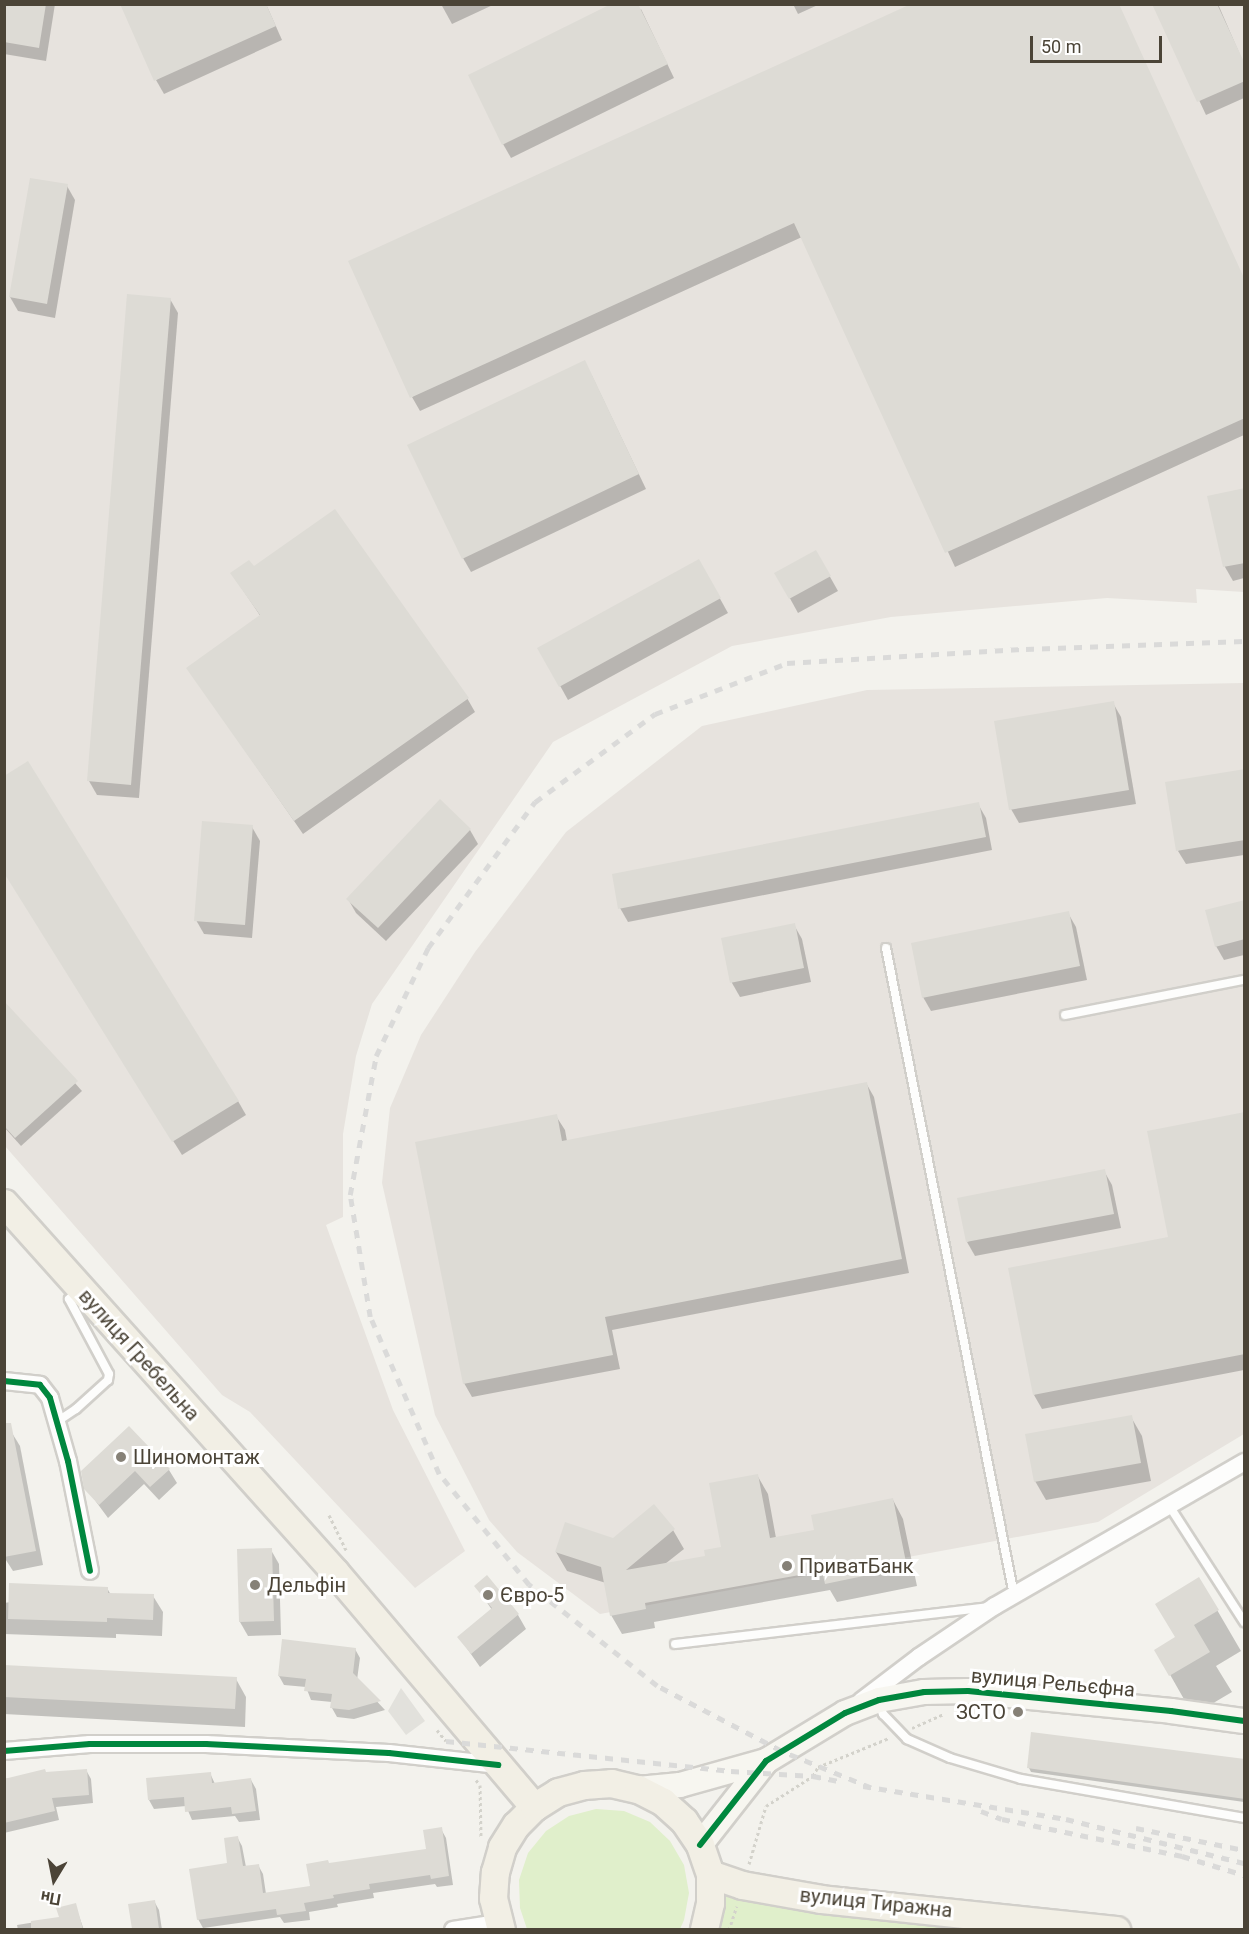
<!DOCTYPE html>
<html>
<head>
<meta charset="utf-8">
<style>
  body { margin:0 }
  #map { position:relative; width:1249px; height:1934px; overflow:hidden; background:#f3f2ed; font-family:Roboto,sans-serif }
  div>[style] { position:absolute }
  .industrial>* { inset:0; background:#e7e3de }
  .green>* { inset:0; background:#e0efcb }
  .parking>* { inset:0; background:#e2e1dc }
  .shadow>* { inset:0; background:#0003 }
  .building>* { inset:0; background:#dddbd5 }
  .path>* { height:3px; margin-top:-1.5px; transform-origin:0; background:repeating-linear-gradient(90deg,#d3d2cb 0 3px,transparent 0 6px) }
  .roads { filter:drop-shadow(2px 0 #d1cfca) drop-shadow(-2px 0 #d1cfca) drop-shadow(0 2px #d1cfca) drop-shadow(0 -2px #d1cfca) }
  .lane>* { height:8px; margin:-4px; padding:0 4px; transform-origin:4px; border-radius:4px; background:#fdfdfc }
  .street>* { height:16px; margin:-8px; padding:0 8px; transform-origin:8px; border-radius:8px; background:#fdfdfc }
  .secondary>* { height:24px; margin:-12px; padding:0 12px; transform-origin:12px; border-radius:12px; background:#f7f6f0 }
  .primary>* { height:27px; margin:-13.5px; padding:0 13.5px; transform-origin:13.5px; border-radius:13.5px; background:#f2efe5 }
  .rail>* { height:4.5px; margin-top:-2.25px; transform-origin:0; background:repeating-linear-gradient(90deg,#dadad9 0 8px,transparent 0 16px) }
  .cycleway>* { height:6px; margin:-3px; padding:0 3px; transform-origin:3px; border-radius:3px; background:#00873e }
  .dots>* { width:16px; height:16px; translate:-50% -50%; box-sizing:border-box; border:3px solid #fff; border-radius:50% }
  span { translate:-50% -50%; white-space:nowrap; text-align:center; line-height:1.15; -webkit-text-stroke:6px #fff; paint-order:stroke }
  .street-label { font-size:20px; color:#4b4437 }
  .poi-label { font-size:20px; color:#4b4437 }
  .left { translate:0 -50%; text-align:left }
  .right { translate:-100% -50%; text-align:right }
  .frame { position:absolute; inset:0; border:6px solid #4b4437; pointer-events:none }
  .north { position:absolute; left:24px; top:1850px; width:60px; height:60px; -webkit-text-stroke:4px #fff; paint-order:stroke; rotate:190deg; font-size:16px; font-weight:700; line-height:24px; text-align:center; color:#4b4437 }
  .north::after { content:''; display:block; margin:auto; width:21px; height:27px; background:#4b4437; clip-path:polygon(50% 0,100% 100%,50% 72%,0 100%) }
  .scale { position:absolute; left:1030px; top:36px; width:132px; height:27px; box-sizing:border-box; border:3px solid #4b4437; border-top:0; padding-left:8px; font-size:18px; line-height:21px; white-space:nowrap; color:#4b4437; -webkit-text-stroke:4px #fff; paint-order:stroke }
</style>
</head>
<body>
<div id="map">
  <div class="industrial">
    <i style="clip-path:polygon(4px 5px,1244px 5px,1244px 592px,1196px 589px,1197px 603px,1107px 598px,891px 617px,732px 646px,553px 742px,372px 1004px,356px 1056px,343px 1134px,343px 1217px,326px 1225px,393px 1410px,465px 1551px,415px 1588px,250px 1412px,222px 1395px,5px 1146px)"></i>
    <i style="clip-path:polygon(1244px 683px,1244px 1434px,1098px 1522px,600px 1614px,517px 1552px,489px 1520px,435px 1415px,382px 1183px,390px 1108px,421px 1035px,475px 952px,566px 832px,702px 726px,867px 690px)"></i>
  </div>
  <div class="green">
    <i style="clip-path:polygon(596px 1809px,624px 1811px,650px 1822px,670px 1841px,684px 1865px,689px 1893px,684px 1920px,680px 1929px,527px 1929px,520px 1908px,519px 1880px,528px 1853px,546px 1831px,569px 1816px)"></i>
    <i style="clip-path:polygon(723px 1889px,1009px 1929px,714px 1930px)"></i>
  </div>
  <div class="parking">
    <i style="clip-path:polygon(401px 1688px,425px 1721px,406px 1735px,388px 1711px)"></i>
  </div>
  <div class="shadow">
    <i style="clip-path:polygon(4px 4px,55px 4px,46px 61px,4px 54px)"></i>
    <i style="clip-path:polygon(266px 4px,282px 40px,164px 94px,156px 80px)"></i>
    <i style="clip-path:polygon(441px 4px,495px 4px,452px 24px)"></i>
    <i style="clip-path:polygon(793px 4px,820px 4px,798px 14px)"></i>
    <i style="clip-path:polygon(915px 4px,1244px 279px,1244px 435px,955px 567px,802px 237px,420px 411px,412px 397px)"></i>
    <i style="clip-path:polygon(1154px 4px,1218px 4px,1244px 64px,1244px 98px,1206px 115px)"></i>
    <i style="clip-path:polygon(641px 9px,674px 78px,511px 158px,503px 144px)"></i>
    <i style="clip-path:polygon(67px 186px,75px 200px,55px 318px,18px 311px,10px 297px)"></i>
    <i style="clip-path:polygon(170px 299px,178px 313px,139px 798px,97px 795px,89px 781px)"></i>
    <i style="clip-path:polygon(592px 376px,646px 489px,471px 572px,463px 558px)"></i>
    <i style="clip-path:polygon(1244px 489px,1244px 578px,1233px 581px,1225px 567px,1209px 497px)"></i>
    <i style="clip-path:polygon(816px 552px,838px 591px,798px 613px,776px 573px)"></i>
    <i style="clip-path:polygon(699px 561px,728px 613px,568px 700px,539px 648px)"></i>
    <i style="clip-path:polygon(253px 568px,467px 698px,475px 712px,303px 834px,188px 668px,261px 617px,232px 574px)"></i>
    <i style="clip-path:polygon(1113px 703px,1121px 717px,1136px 804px,1019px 823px,1011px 809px)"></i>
    <i style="clip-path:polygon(1244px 771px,1244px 855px,1186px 864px,1178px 851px)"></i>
    <i style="clip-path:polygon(440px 802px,470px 830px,478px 844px,386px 941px,356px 913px,348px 899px)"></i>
    <i style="clip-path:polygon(978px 804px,986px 818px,992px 850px,628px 922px,620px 908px)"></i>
    <i style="clip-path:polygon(252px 827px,260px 841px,252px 938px,204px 934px,196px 920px)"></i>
    <i style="clip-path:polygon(4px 871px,238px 1101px,246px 1115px,182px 1155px)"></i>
    <i style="clip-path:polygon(1244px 901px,1244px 955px,1224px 960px,1216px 946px)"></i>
    <i style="clip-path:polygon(1068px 913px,1076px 927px,1087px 980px,931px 1011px,923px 997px)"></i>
    <i style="clip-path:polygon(794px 925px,802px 939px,811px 982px,740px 997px,732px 983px,723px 939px)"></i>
    <i style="clip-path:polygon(4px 1003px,82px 1091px,21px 1146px,4px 1127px)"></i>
    <i style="clip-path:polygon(866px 1083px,874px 1097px,909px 1273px,612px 1330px,620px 1369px,472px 1397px,464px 1383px,556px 1116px,565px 1130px,567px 1141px)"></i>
    <i style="clip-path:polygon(1244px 1114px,1244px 1370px,1042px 1409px,1034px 1395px,1170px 1238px)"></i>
    <i style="clip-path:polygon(1104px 1171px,1112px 1185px,1121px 1228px,975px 1256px,967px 1242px)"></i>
    <i style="clip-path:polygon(1131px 1417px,1142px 1436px,1151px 1481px,1046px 1500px,1035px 1481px)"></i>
    <i style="clip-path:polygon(12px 1433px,20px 1446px,43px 1565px,13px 1571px,4px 1557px,4px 1434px)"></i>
    <i style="clip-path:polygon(169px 1470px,177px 1483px,159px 1500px,144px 1484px,108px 1518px,86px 1488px,82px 1472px)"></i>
    <i style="clip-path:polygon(757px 1475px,768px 1494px,776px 1538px,815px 1531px,893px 1500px,903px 1519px,917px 1586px,837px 1602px,830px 1590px,654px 1622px,655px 1628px,622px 1634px,611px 1615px,606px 1583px,567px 1571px,556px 1552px,673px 1530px,684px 1549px,665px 1564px,707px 1557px,723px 1548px)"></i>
    <i style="clip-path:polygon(271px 1550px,279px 1564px,281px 1635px,248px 1636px,240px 1622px)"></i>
    <i style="clip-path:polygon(1199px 1579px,1241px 1651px,1216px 1666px,1232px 1692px,1193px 1715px,1156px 1650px,1176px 1638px)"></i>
    <i style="clip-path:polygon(476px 1586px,518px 1615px,526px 1629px,480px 1667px,459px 1637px,492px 1610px)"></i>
    <i style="clip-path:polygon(107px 1588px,111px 1595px,153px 1596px,163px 1612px,162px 1636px,116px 1634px,116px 1638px,4px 1634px,4px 1603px)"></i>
    <i style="clip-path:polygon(355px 1649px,360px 1658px,357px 1680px,385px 1710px,354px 1719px,337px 1717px,332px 1708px,332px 1702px,311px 1700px,306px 1687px,284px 1685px,279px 1676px)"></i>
    <i style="clip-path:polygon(4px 1666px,236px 1679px,246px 1697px,245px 1727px,4px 1714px)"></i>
    <i style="clip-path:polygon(1244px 1760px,1244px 1802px,1031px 1772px,1029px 1768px)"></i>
    <i style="clip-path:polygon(86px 1770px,91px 1779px,93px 1803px,56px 1807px,59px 1820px,4px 1833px,4px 1779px)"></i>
    <i style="clip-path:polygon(210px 1773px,215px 1784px,251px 1780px,256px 1789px,260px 1820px,239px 1822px,235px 1816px,192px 1820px,186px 1806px,154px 1809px,149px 1800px)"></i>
    <i style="clip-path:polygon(441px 1829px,446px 1838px,453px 1885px,437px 1887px,435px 1884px,373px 1893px,374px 1898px,337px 1904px,338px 1907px,309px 1912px,310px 1920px,284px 1923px,280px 1917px,203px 1928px,198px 1919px,229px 1864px,237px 1837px,242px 1846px,246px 1867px,258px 1865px,263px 1874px,266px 1894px,311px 1887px,329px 1865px,428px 1851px)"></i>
    <i style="clip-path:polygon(154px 1901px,159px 1910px,162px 1930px,133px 1930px,129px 1905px)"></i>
    <i style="clip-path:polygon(75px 1905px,84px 1930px,18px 1930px,17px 1925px,61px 1918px)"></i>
  </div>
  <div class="building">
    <i style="clip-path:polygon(4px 4px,46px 4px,39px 48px,4px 42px)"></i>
    <i style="clip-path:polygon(120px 4px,266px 4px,276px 26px,154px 81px)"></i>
    <i style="clip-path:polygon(611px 4px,638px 4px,668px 64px,502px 145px,468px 75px)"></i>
    <i style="clip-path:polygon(911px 4px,1119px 4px,1245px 280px,1245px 418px,945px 553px,794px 223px,410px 398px,348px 261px)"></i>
    <i style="clip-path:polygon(1152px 4px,1217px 4px,1245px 64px,1245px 81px,1197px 102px)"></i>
    <i style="clip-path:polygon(30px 178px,68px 184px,47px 304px,9px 297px)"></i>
    <i style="clip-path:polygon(127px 294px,171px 298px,131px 785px,87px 781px)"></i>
    <i style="clip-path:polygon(585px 360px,639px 474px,462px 559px,407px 445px)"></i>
    <i style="clip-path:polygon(1245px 488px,1245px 563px,1223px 567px,1207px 496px)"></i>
    <i style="clip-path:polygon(335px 509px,469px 698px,294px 821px,186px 668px,260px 615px,230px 573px,249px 560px,254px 566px)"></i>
    <i style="clip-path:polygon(816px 550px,831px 576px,789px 599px,774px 573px)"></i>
    <i style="clip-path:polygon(699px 559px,721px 598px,559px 687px,537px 648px)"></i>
    <i style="clip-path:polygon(1114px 701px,1129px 790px,1009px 810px,994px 721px)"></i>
    <i style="clip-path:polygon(28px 761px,239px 1101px,172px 1142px,4px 873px,4px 776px)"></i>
    <i style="clip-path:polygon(1245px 769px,1245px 840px,1176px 851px,1165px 782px)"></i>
    <i style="clip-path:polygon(440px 799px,471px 829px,378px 928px,346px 899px)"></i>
    <i style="clip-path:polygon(979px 802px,986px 837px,618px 909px,612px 874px)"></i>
    <i style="clip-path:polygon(202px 821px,253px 825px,245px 925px,194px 921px)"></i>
    <i style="clip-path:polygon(1245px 900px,1245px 939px,1215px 947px,1205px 910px)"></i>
    <i style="clip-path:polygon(1069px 911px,1080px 966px,922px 998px,911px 943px)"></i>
    <i style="clip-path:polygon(795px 923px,804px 968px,730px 983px,721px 938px)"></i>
    <i style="clip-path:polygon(4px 1001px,78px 1081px,15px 1138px,4px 1126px)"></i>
    <i style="clip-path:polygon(867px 1082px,902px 1259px,605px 1317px,613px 1355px,463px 1384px,415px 1142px,557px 1114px,562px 1141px)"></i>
    <i style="clip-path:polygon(1245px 1112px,1245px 1354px,1033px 1395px,1008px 1268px,1168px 1237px,1147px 1131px)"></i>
    <i style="clip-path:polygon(1105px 1169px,1114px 1214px,966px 1242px,957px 1198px)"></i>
    <i style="clip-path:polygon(1132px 1415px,1141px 1463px,1034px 1482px,1025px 1434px)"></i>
    <i style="clip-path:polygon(4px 1423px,11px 1423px,36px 1551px,4px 1557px)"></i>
    <i style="clip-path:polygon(129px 1426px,170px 1469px,150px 1487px,135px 1471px,99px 1505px,84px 1489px,81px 1471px)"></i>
    <i style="clip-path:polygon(758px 1474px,770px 1538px,814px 1530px,811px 1515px,893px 1498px,907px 1567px,825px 1584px,822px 1571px,645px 1603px,646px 1609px,610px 1616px,601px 1567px,555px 1552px,565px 1522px,613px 1538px,654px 1504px,675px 1529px,626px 1570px,705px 1556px,704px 1550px,721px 1547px,709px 1483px)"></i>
    <i style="clip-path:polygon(272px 1548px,274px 1621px,239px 1622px,237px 1549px)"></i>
    <i style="clip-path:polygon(487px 1575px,519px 1614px,471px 1654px,457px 1637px,492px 1608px,474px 1586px)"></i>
    <i style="clip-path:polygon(1199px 1577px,1219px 1610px,1194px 1625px,1210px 1652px,1169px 1676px,1154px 1650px,1175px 1637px,1155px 1604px)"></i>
    <i style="clip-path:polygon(9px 1583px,108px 1587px,108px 1593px,154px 1594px,153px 1620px,107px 1618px,107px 1622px,8px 1619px)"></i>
    <i style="clip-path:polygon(282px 1639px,356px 1648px,353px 1673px,381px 1701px,349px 1710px,330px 1708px,332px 1694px,304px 1691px,306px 1679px,278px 1676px)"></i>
    <i style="clip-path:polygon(4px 1665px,237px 1677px,235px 1709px,4px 1697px)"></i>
    <i style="clip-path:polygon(1031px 1732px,1245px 1759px,1245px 1799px,1027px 1768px)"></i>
    <i style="clip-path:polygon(45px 1769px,46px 1772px,87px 1769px,89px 1795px,52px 1798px,55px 1811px,4px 1823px,4px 1779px)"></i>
    <i style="clip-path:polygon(211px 1772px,212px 1783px,251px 1778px,256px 1811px,232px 1814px,231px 1807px,185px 1812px,184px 1797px,148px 1800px,146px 1778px)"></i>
    <i style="clip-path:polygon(442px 1827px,449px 1876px,431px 1879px,430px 1875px,369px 1884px,370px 1889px,333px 1895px,334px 1898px,304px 1903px,306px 1911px,277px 1915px,276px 1909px,197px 1920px,189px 1869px,227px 1863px,224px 1838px,238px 1836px,243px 1866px,259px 1864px,263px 1893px,310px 1886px,306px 1864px,328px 1860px,329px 1863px,426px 1849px,423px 1830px)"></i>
    <i style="clip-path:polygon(155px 1900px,159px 1929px,132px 1929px,128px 1904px)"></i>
    <i style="clip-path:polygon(76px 1903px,83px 1929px,31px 1929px,31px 1921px,59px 1917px,56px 1908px)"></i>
  </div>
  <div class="path">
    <i style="left:329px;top:1515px;width:39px;rotate:64deg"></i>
    <i style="left:912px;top:1728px;width:35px;rotate:-24deg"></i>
    <i style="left:437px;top:1730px;width:14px;rotate:51deg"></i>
    <i style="left:476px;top:1780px;width:6px;rotate:51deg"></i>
    <i style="left:480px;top:1785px;width:53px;rotate:88.9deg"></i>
    <i style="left:749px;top:1864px;width:60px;rotate:-73.7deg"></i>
    <i style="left:766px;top:1806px;width:56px;rotate:-32.6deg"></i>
    <i style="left:813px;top:1776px;width:10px;rotate:-61deg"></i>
    <i style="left:818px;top:1767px;width:77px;rotate:-22.2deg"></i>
    <i style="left:729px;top:1930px;width:25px;rotate:-72deg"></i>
  </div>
  <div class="roads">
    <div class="lane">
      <i style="left:886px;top:948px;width:660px;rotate:78.81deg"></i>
      <i style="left:1065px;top:1015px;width:182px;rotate:-11.1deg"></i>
      <i style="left:58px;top:1421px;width:22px;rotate:-34deg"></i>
      <i style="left:76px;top:1409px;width:43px;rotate:-42.2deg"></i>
      <i style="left:108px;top:1380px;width:6px;rotate:-81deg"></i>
      <i style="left:109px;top:1374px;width:85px;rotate:-118.1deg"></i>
      <i style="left:69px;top:1299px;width:11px;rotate:-45deg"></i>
      <i style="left:1170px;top:1507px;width:137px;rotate:57.2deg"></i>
      <i style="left:675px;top:1644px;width:315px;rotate:-6.7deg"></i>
      <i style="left:879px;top:1702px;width:13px;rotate:72deg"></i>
      <i style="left:883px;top:1714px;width:35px;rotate:46deg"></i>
      <i style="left:907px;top:1739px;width:47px;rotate:23.8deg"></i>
      <i style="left:950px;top:1758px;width:74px;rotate:16.5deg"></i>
      <i style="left:1021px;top:1779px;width:226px;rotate:9.9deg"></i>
    </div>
    <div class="street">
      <i style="left:4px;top:1381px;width:36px;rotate:6deg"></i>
      <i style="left:40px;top:1385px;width:16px;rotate:52deg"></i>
      <i style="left:50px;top:1398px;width:66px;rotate:74.1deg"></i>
      <i style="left:68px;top:1461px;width:112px;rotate:78.7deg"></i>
      <i style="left:861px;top:1701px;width:73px;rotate:-37.2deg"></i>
      <i style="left:919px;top:1657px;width:92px;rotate:-33.9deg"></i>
      <i style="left:995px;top:1606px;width:288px;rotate:-30deg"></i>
      <i style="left:4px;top:1751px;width:86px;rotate:-4.7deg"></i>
      <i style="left:90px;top:1744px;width:116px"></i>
      <i style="left:206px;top:1744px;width:183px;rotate:2.8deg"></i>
      <i style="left:389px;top:1753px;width:110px;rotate:6.3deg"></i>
      <i style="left:453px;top:1930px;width:45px;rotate:-9deg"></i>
    </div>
    <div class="secondary">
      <i style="left:638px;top:1789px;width:42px;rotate:-5.4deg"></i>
      <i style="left:680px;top:1785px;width:89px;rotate:-15.6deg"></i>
      <i style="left:700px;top:1845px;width:107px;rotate:-51.8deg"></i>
      <i style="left:766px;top:1761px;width:92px;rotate:-31.3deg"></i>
      <i style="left:845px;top:1713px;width:36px;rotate:-21deg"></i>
      <i style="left:879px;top:1700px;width:46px;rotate:-10.1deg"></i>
      <i style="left:924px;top:1692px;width:44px;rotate:-1.3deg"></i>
      <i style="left:968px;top:1691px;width:204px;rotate:5.6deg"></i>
      <i style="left:1171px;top:1711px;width:74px;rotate:7.8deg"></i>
    </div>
    <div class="primary">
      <i style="left:4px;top:1203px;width:496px;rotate:48.1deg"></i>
      <i style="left:335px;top:1572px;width:308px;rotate:49.7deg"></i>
      <i style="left:710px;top:1874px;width:34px;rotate:19deg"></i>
      <i style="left:742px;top:1885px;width:80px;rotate:10deg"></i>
      <i style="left:821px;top:1899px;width:297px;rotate:6deg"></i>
      <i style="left:501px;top:1930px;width:33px;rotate:-104deg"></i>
      <i style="left:493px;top:1898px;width:26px;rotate:-86deg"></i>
      <i style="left:495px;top:1872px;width:26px;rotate:-74deg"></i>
      <i style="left:502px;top:1847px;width:26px;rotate:-58deg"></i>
      <i style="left:516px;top:1825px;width:25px;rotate:-45deg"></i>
      <i style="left:534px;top:1807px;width:28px;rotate:-32deg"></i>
      <i style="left:558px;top:1792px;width:27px;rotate:-15deg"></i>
      <i style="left:584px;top:1785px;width:27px;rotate:-4deg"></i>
      <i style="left:611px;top:1783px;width:28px;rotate:13deg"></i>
      <i style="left:638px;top:1789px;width:28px;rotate:27deg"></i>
      <i style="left:663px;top:1802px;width:28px;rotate:42deg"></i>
      <i style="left:684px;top:1821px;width:29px;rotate:56deg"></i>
      <i style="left:700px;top:1845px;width:31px;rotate:71deg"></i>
      <i style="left:710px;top:1874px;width:29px;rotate:90deg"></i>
      <i style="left:710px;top:1903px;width:28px;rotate:103deg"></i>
    </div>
  </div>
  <div class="rail">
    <i style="left:446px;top:1741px;width:287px;rotate:6deg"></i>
    <i style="left:731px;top:1771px;width:82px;rotate:3.5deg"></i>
    <i style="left:813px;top:1776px;width:26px;rotate:11deg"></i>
    <i style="left:863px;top:1786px;width:206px;rotate:9.2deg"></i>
    <i style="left:1066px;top:1819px;width:183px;rotate:13.9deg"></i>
    <i style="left:871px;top:1788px;width:97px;rotate:-157.7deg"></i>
    <i style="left:781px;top:1751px;width:140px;rotate:-152.3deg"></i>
    <i style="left:657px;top:1686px;width:163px;rotate:-141.7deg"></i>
    <i style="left:529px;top:1585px;width:143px;rotate:-129deg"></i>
    <i style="left:439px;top:1474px;width:171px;rotate:-113.7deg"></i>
    <i style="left:370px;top:1317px;width:124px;rotate:-99.3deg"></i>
    <i style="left:350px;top:1195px;width:141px;rotate:-79.4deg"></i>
    <i style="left:376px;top:1056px;width:120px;rotate:-64.3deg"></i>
    <i style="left:428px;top:948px;width:181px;rotate:-53.8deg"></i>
    <i style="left:535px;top:802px;width:149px;rotate:-36.3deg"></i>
    <i style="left:655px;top:714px;width:142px;rotate:-21.1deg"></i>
    <i style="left:787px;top:663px;width:239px;rotate:-3.4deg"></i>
    <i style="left:1026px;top:649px;width:218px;rotate:-2.1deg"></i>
    <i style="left:981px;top:1811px;width:22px;rotate:21deg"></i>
    <i style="left:1002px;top:1819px;width:184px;rotate:11.6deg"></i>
    <i style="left:1182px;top:1856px;width:65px;rotate:17deg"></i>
    <i style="left:1136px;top:1828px;width:110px;rotate:11.5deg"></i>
  </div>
  <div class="cycleway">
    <i style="left:4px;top:1381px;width:36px;rotate:6deg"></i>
    <i style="left:40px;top:1385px;width:16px;rotate:52deg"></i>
    <i style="left:50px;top:1398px;width:66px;rotate:74.1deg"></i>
    <i style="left:68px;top:1461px;width:112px;rotate:78.7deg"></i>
    <i style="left:4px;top:1751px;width:86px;rotate:-4.7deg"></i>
    <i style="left:90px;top:1744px;width:116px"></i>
    <i style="left:206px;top:1744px;width:183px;rotate:2.8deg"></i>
    <i style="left:389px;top:1753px;width:110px;rotate:6.3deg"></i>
    <i style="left:700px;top:1845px;width:107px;rotate:-51.8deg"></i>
    <i style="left:766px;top:1761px;width:92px;rotate:-31.3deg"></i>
    <i style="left:845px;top:1713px;width:36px;rotate:-21deg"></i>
    <i style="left:879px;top:1700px;width:46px;rotate:-10.1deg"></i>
    <i style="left:924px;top:1692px;width:44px;rotate:-1.3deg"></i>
    <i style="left:968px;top:1691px;width:204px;rotate:5.6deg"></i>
    <i style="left:1171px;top:1711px;width:74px;rotate:7.8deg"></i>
  </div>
  <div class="dots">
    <i style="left:121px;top:1457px;background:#868177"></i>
    <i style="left:787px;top:1566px;background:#868177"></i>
    <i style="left:255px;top:1585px;background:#868177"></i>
    <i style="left:488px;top:1595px;background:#868177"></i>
    <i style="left:1018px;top:1712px;background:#868177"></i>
  </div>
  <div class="street-label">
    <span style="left:139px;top:1355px;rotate:48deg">вулиця Гребельна</span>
    <span style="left:1053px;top:1683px;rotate:5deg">вулиця Рельєфна</span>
    <span style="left:876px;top:1903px;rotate:6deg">вулиця Тиражна</span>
  </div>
  <div class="poi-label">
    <span class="left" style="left:133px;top:1457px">Шиномонтаж</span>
    <span class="left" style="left:799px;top:1566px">ПриватБанк</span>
    <span class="left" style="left:267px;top:1585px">Дельфін</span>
    <span class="left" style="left:500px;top:1595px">Євро-5</span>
    <span class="right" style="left:1006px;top:1712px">ЗСТО</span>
  </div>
  <div class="frame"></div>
  <div class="north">Пн</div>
  <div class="scale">50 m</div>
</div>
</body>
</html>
